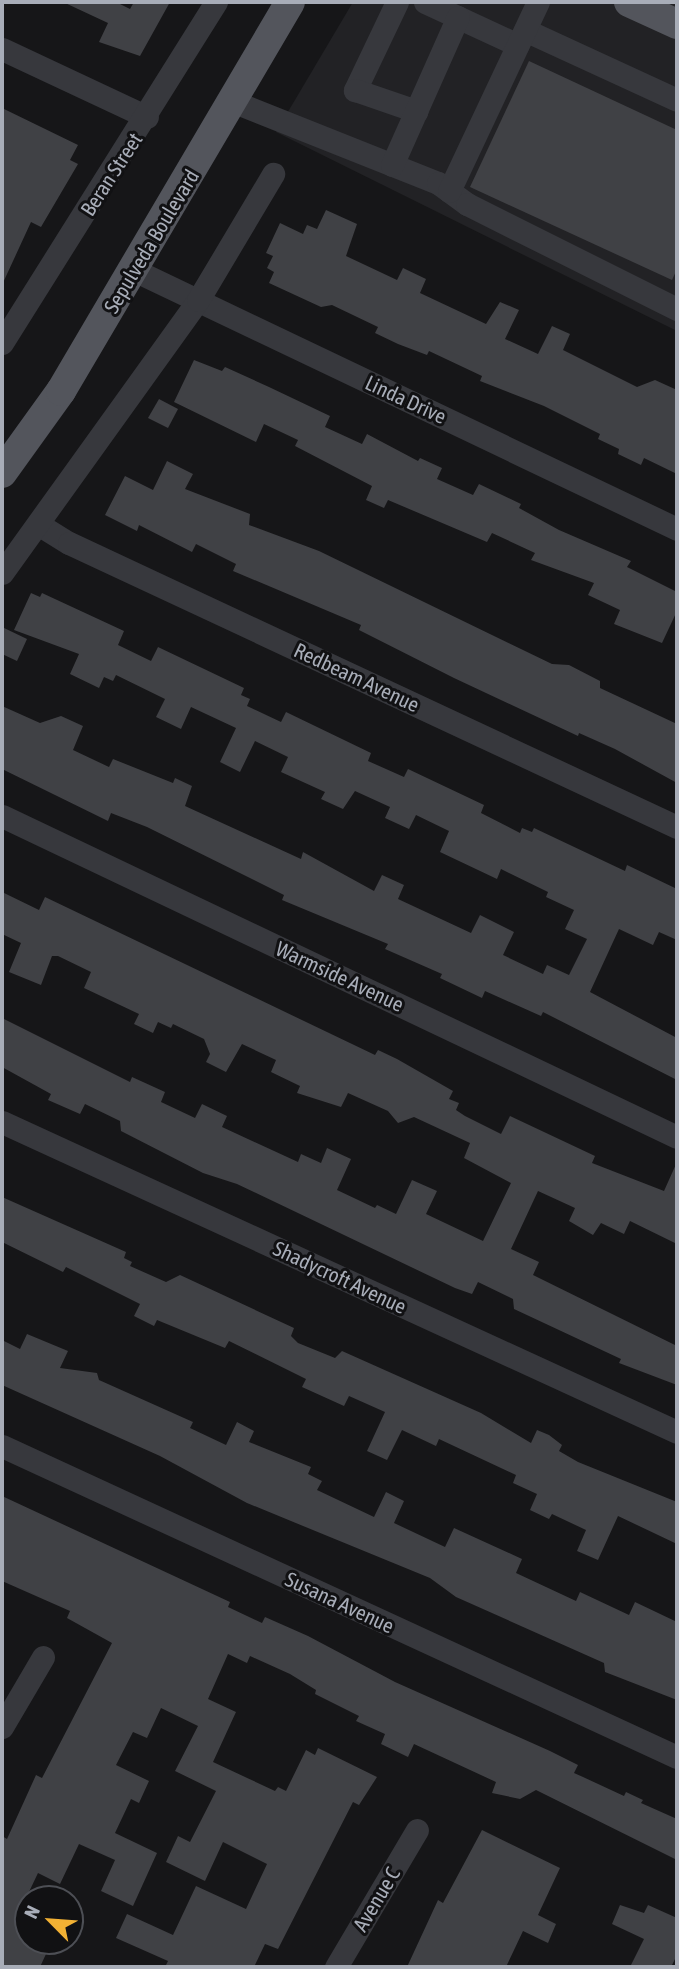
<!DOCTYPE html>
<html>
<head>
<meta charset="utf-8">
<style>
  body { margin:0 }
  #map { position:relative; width:679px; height:1969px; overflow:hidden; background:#161618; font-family:"Asap Condensed",sans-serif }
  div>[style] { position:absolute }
  .built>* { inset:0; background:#222225 }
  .building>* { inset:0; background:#404145 }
  .minor>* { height:23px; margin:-11.5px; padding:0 11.5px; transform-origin:11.5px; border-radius:11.5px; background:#37383d }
  .major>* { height:30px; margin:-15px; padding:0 15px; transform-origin:15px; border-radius:15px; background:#53555c }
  span { translate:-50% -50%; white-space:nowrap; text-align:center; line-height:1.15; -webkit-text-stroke:6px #111113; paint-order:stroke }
  .street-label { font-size:21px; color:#a8adb8 }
  .frame { position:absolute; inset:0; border:4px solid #a8adb8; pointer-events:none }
  .north { position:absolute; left:14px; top:1885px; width:70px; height:70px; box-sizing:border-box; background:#111113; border:2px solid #4d4f55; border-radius:50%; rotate:295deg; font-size:19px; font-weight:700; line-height:28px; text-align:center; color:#a8adb8 }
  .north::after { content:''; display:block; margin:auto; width:24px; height:32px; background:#f2b134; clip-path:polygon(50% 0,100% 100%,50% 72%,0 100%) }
</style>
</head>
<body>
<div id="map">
  <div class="built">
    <i style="clip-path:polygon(353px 2px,677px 2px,677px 331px,276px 132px)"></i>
  </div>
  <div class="building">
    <i style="clip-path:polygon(63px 2px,116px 2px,130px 9px,134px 2px,170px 2px,140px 56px,99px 42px,108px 23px)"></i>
    <i style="clip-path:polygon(529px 61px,677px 130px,677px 269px,672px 280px,470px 187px)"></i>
    <i style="clip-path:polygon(2px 108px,78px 145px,70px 160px,78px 164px,41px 227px,31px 222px,2px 285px)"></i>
    <i style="clip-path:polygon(326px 210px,357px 224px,346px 256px,397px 280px,403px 268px,426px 279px,420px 293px,486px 324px,500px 302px,519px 310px,505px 339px,538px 354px,552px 326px,570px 334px,563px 350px,637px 387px,655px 380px,677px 390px,677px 474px,644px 458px,641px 465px,618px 454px,619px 449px,598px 439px,600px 434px,544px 406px,480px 381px,482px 376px,429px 351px,427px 355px,398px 344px,375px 333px,378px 327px,332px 305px,321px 307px,269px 283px,274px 272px,267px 268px,273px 256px,266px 253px,280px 223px,303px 234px,307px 225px,317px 229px)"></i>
    <i style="clip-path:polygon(194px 360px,222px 371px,225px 367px,269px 387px,330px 416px,325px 427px,362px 444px,367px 434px,418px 461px,420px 458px,442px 468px,437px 479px,473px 495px,479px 484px,521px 504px,519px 508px,559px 530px,631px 561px,627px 567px,677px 592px,677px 611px,662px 643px,614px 624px,620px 610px,588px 595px,594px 583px,531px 560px,535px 553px,492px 533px,487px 542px,388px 500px,384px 508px,366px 500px,372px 486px,295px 446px,298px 440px,264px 424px,256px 442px,174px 402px)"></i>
    <i style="clip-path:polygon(159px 399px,178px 409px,168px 428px,148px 418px)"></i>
    <i style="clip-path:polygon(167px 461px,193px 474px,185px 489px,250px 514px,249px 525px,319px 551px,552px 664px,569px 665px,600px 681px,600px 688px,677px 724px,677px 783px,615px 749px,579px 733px,578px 736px,454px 678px,359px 630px,361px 625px,233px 571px,236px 564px,196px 544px,192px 552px,139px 525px,137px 531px,105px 515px,125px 476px,153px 490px)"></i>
    <i style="clip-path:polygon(31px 593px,40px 597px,42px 593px,124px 631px,118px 645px,151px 661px,158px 647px,244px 688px,241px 695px,250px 699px,247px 706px,281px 722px,286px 712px,371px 753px,368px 761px,404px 777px,408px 769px,484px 805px,481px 813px,520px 833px,522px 828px,532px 832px,534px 828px,625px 871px,627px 865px,677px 889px,677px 940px,659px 932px,653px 945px,619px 929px,590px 992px,677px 1038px,677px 1080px,543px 1012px,541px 1016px,485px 991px,482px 998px,440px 978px,442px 974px,385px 949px,388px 944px,282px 900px,284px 895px,147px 827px,111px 813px,108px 821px,2px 769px,2px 706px,40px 723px,61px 716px,83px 726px,73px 750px,109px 767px,113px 759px,173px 783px,175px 778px,192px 786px,185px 806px,301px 859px,303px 852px,374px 891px,382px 875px,404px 885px,398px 899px,471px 933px,480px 915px,514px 932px,503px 955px,543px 974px,547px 965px,569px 975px,587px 939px,565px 929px,574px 910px,546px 897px,548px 892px,501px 869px,497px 879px,440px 852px,449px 831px,416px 815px,409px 829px,385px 818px,390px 807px,355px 791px,343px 809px,321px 799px,325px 792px,281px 772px,288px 757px,255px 741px,240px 772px,220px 762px,236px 728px,191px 707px,181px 729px,156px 717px,165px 699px,116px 675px,113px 681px,104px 677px,99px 688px,70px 674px,79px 654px,14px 630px)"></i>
    <i style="clip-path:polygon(2px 627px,27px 639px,17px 661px,2px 654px)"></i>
    <i style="clip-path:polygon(2px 892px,39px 910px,45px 897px,375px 1055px,378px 1050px,397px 1059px,453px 1091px,449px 1099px,459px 1103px,456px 1110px,465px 1116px,501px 1134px,510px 1116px,595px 1156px,592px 1163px,664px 1191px,677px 1162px,677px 1244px,630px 1221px,624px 1234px,601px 1223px,593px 1235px,569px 1221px,575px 1208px,538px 1191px,511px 1249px,539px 1262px,533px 1275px,677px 1346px,677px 1385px,619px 1363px,621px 1359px,514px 1309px,513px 1299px,478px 1282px,472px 1294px,455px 1288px,237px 1184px,203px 1173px,121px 1131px,120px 1121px,85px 1104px,80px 1114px,48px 1100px,51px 1094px,2px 1067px,2px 1018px,130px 1082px,132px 1077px,165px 1092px,161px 1102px,195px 1118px,202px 1104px,227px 1116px,222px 1127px,298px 1162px,301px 1154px,321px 1163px,327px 1148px,351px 1159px,337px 1190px,375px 1208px,377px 1205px,396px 1214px,412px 1180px,437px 1191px,426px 1214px,483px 1241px,511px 1183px,464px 1158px,470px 1143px,414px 1117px,398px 1123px,388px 1111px,348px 1093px,341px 1107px,297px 1093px,300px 1086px,271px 1072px,276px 1060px,242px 1044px,226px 1072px,206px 1062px,210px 1054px,204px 1039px,173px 1024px,171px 1028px,158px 1022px,153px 1033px,134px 1024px,139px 1014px,84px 988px,91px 972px,58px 956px,52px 956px,41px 985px,9px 972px,21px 943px,2px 934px)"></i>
    <i style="clip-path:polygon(2px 1197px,126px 1252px,124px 1258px,132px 1262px,130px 1266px,166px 1282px,180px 1275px,294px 1328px,291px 1336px,298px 1343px,335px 1358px,342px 1351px,481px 1413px,531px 1443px,537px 1430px,549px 1435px,562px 1445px,559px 1451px,578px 1462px,677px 1502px,677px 1544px,618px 1516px,598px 1560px,577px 1551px,586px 1530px,552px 1514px,549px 1519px,530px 1510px,537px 1494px,513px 1483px,516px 1475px,439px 1439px,436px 1446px,402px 1430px,387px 1460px,367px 1451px,385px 1412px,349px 1396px,344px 1406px,302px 1387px,306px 1379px,229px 1341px,225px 1348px,157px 1320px,154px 1326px,134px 1316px,140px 1304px,66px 1267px,63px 1272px,2px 1242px)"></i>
    <i style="clip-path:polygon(27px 1334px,68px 1351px,60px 1368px,97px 1373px,99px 1380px,193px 1422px,190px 1428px,226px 1445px,237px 1422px,254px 1431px,249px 1442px,311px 1467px,308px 1474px,322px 1481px,317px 1490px,374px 1517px,386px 1492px,404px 1501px,394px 1523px,445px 1547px,454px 1528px,522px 1559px,516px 1573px,576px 1601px,580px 1592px,629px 1615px,635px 1602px,677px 1622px,677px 1700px,605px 1672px,604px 1663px,456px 1597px,430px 1578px,247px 1503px,160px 1456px,2px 1385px,2px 1340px,20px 1349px)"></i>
    <i style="clip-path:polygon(2px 1496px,230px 1602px,228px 1607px,262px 1623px,265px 1617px,308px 1636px,395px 1682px,550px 1751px,578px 1765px,574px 1773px,583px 1777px,624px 1796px,626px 1792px,643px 1800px,641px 1803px,677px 1819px,677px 1860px,536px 1790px,520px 1799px,492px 1793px,496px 1782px,414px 1744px,408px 1757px,381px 1744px,385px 1734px,356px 1721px,359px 1716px,315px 1694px,316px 1690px,290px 1674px,250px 1656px,247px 1663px,228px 1654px,208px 1699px,236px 1712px,213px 1762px,275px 1791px,278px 1787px,286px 1791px,306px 1750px,315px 1755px,318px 1748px,377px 1777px,359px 1805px,353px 1802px,278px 1949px,265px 1944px,254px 1967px,165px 1967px,168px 1961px,116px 1938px,127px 1914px,173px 1935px,196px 1886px,246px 1909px,267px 1864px,223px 1842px,205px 1881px,166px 1862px,178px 1836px,190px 1842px,216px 1791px,175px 1771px,198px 1726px,161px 1708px,147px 1738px,133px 1732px,116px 1765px,149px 1781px,139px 1803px,131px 1799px,115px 1833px,157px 1853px,133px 1906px,101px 1891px,115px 1860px,79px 1844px,60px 1884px,38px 1873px,28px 1894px,28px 1941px,52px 1941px,40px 1967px,2px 1967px,2px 1836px,7px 1839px,36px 1775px,42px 1778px,112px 1643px,67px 1618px,70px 1611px,2px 1581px)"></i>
    <i style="clip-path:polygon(482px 1830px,560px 1868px,538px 1915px,556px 1924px,548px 1943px,523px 1931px,506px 1967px,407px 1967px,438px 1900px,443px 1903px)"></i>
    <i style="clip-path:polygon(620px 1905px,644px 1913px,648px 1905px,677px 1918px,677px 1955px,671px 1967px,630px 1967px,644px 1939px,612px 1924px)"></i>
  </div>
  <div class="minor">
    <i style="left:397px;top:2px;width:98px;rotate:115.5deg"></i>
    <i style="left:355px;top:90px;width:65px;rotate:19deg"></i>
    <i style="left:425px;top:2px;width:102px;rotate:24.8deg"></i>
    <i style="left:525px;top:30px;width:167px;rotate:24.7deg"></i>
    <i style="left:2px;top:49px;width:160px;rotate:25.1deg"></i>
    <i style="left:232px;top:101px;width:222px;rotate:21.7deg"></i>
    <i style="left:438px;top:183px;width:36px;rotate:36deg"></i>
    <i style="left:467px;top:204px;width:235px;rotate:26.6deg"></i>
    <i style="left:392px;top:165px;width:162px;rotate:-66deg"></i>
    <i style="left:449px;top:191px;width:209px;rotate:-64.8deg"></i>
    <i style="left:134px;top:270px;width:602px;rotate:25.5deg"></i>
    <i style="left:2px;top:343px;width:403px;rotate:-57.9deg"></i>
    <i style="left:38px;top:524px;width:36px;rotate:32deg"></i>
    <i style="left:69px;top:543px;width:671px;rotate:25.04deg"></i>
    <i style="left:2px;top:573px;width:336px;rotate:-54.3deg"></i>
    <i style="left:198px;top:300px;width:147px;rotate:-59.2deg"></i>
    <i style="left:2px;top:816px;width:747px;rotate:25.43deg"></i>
    <i style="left:2px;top:1122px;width:743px;rotate:24.67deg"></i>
    <i style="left:2px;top:1446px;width:743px;rotate:24.74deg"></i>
    <i style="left:2px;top:1727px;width:81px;rotate:-59.6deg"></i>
    <i style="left:336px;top:1967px;width:159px;rotate:-59.4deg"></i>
  </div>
  <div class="major">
    <i style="left:629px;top:2px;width:53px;rotate:24.6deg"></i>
    <i style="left:2px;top:473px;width:101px;rotate:-54.3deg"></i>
    <i style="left:61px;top:391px;width:451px;rotate:-59.5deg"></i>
  </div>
  <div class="street-label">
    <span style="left:111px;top:174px;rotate:-57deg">Beran Street</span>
    <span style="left:151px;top:241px;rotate:-59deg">Sepulveda Boulevard</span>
    <span style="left:406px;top:399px;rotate:25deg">Linda Drive</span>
    <span style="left:357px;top:677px;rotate:25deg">Redbeam Avenue</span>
    <span style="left:340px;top:976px;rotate:25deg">Warmside Avenue</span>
    <span style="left:340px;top:1277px;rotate:25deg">Shadycroft Avenue</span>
    <span style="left:340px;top:1602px;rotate:25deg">Susana Avenue</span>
    <span style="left:376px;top:1899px;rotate:-59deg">Avenue C</span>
  </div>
  <div class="frame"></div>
  <div class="north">N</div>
</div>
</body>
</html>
